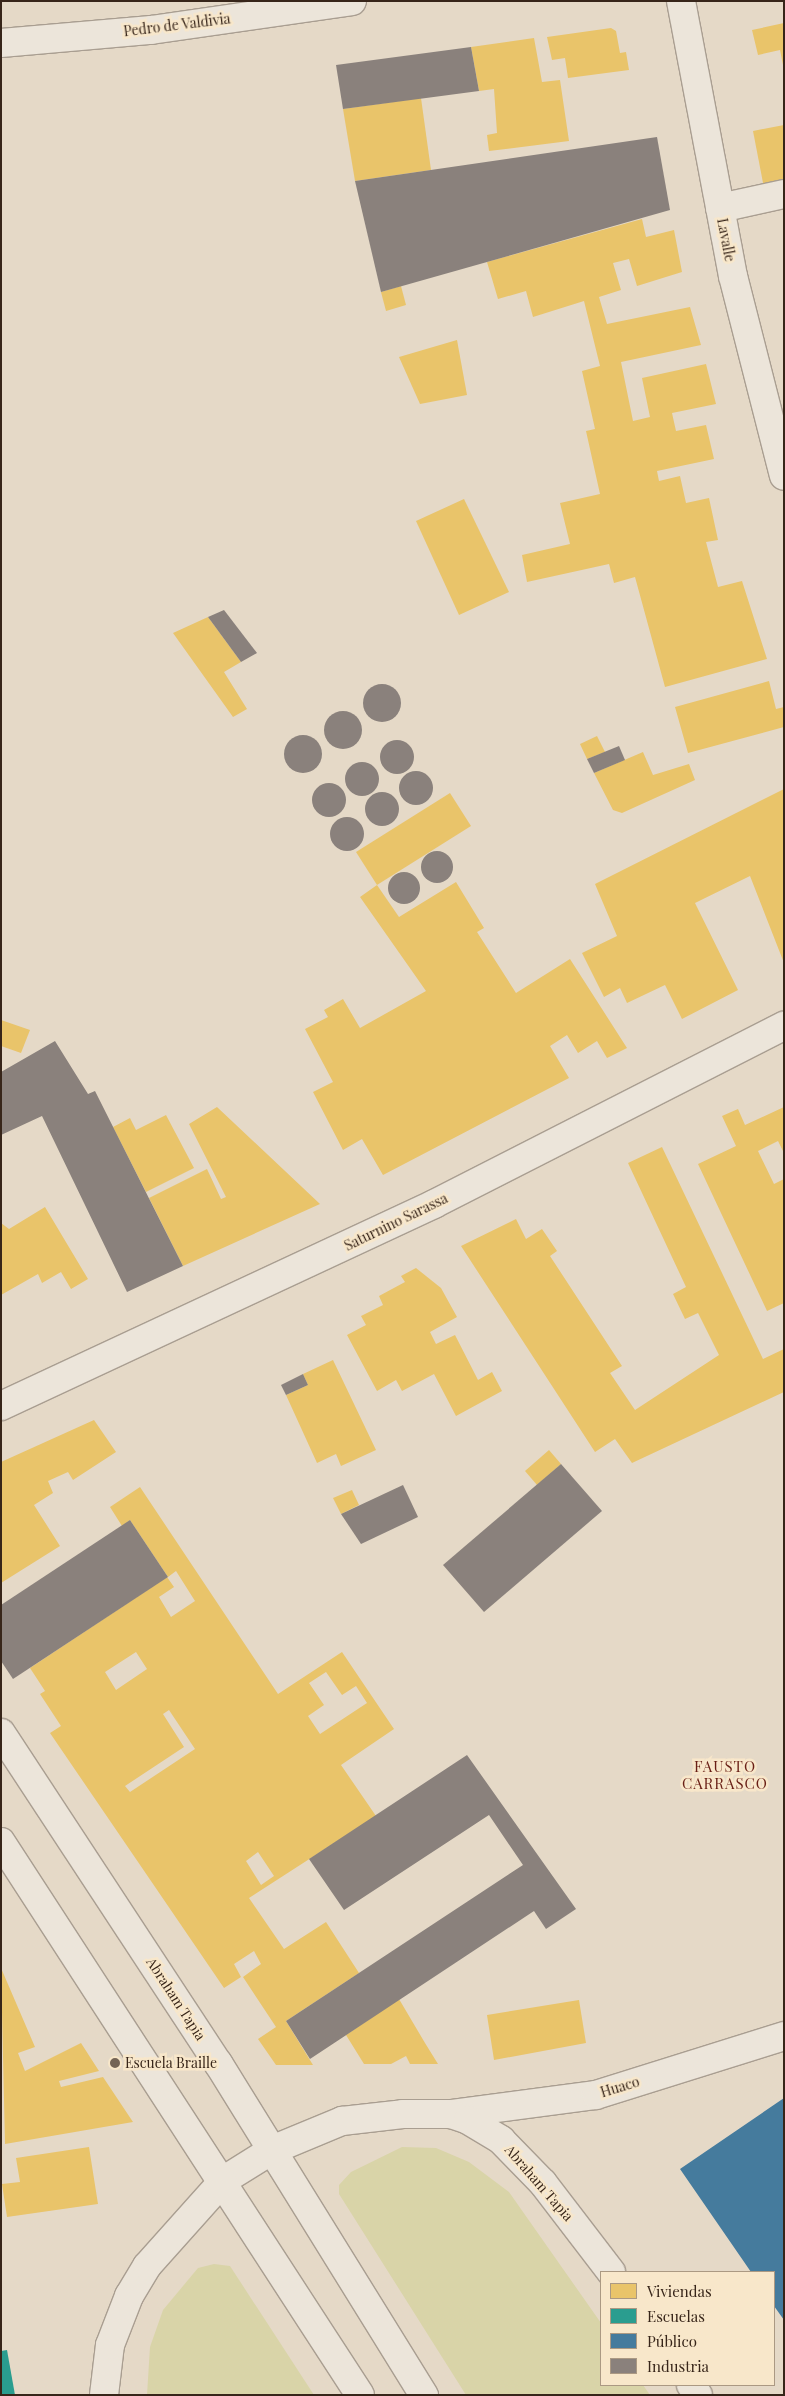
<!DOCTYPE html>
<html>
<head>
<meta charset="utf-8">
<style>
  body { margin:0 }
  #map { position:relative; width:785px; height:2396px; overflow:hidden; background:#e5d9c7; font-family:"Playfair Display",serif }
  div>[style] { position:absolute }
  .green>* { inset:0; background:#d9d4a8 }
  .homes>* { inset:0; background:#e9c46a }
  .schools>* { inset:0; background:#2a9d8f }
  .public>* { inset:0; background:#457b9d }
  .industry>* { inset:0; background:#8a817c }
  .round { border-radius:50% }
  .roads { filter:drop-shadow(1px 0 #a99e91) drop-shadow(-1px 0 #a99e91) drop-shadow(0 1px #a99e91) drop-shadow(0 -1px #a99e91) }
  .minor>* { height:28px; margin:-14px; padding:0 14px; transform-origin:14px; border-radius:14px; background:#ece5da }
  .tertiary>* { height:28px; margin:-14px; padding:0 14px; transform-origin:14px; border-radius:14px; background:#ece5da }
  .secondary>* { height:28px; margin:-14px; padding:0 14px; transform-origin:14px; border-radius:14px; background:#ece5da }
  .dots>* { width:14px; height:14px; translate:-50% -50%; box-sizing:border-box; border:2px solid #f8e7ca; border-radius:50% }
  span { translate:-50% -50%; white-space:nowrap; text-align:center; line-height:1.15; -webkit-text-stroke:5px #f8e7ca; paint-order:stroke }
  .street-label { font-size:14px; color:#372519 }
  .poi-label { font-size:14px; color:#372519 }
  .left { translate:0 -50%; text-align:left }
  .neighbourhood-label { font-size:15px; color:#681e15; letter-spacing:1px }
  .frame { position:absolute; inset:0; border:2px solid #372519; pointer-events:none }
  .legend { position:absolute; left:600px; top:2271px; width:175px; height:115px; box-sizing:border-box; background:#f8e7ca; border:1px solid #ab9983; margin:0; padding:6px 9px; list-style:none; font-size:15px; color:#372519 }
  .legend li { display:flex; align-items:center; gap:10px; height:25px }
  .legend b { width:25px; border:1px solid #ab9983 }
</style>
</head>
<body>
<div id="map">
  <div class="green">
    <i style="clip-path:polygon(402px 2147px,436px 2148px,469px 2162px,509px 2192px,601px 2323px,601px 2385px,643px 2385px,650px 2395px,466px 2395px,339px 2194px,339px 2185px,351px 2172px)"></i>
    <i style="clip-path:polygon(214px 2264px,230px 2266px,314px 2395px,147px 2395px,150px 2347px,163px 2310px,198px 2268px)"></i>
  </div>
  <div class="homes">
    <i style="clip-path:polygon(784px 23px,784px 65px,783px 65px,780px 50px,758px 55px,752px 30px)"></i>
    <i style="clip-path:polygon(611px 28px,616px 31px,620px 53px,626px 52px,629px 70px,568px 78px,565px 58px,552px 60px,547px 37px)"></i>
    <i style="clip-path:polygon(534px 38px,542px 82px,560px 80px,569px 141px,489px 151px,487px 135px,497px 133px,494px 89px,479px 91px,471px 47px)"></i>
    <i style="clip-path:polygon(421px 98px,431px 170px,355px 181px,343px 109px)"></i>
    <i style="clip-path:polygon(784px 125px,784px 183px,764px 188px,753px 131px)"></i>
    <i style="clip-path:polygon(642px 219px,646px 237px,674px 230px,682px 272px,637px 286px,629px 259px,613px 263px,621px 290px,599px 297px,607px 324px,690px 307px,701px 345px,621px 362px,633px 421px,650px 417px,642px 378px,706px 364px,716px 404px,672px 413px,676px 431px,706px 425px,714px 459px,657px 471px,659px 481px,680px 476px,686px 503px,709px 498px,718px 540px,706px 542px,718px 587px,742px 581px,767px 659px,665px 687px,635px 577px,614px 583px,609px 564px,527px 582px,522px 555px,570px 544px,560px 503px,600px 494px,586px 431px,595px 429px,582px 371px,600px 366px,584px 301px,533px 317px,526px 291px,498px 299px,487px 262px)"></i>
    <i style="clip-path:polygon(401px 286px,406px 305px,386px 311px,381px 292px)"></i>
    <i style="clip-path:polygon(457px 340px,467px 395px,420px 404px,399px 357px)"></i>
    <i style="clip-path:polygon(464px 499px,509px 592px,459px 615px,416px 521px)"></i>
    <i style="clip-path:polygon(208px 617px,241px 662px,224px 672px,247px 709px,233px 717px,173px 633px)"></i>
    <i style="clip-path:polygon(769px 681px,776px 709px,784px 707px,784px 727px,688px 753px,675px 707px)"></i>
    <i style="clip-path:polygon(597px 736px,605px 752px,587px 759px,580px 744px)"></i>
    <i style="clip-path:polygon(643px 752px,653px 775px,689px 764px,695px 780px,622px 813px,613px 810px,594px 773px)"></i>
    <i style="clip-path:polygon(784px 789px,784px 963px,750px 876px,695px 903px,738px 990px,682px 1019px,665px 985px,627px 1003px,620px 988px,604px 997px,582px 953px,617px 936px,595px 884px)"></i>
    <i style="clip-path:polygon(450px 793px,471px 826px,377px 885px,356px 852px)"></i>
    <i style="clip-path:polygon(456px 882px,484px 928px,477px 932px,516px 993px,570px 959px,627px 1048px,607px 1058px,597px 1041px,578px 1053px,567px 1035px,550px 1046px,569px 1078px,383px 1175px,362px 1139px,343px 1150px,313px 1092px,333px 1082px,305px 1029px,328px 1017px,324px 1010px,343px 999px,360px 1028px,426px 991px,360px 897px,377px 885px,399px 917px)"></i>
    <i style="clip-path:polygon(1px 1020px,30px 1030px,21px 1053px,1px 1046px)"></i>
    <i style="clip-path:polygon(217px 1107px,320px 1204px,183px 1266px,149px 1198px,207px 1169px,221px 1199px,226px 1197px,189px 1124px)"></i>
    <i style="clip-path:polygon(784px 1107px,784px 1153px,778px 1141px,758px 1151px,774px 1184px,784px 1179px,784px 1303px,767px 1311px,698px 1164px,736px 1146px,722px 1116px,738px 1109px,745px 1125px)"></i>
    <i style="clip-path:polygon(166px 1115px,194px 1168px,146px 1192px,113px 1127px,130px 1118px,136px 1130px)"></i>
    <i style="clip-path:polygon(662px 1147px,763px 1359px,784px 1349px,784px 1392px,632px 1463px,615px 1439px,595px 1452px,461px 1246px,516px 1219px,526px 1239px,542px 1229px,557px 1251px,550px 1256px,622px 1366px,610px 1373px,635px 1410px,719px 1355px,698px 1313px,685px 1319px,673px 1294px,686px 1287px,628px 1163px)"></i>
    <i style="clip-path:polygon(45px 1207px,88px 1279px,71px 1289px,61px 1272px,42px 1283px,38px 1274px,1px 1295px,1px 1223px,9px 1229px)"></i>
    <i style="clip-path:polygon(416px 1268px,441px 1288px,457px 1317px,430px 1332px,436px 1344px,455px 1335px,478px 1380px,492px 1372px,502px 1391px,456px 1416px,434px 1374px,402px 1391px,396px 1380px,377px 1391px,347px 1335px,366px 1325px,361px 1316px,383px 1305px,379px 1296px,405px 1282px,401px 1276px)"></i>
    <i style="clip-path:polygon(333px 1360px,376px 1450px,341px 1466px,336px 1454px,317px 1463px,286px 1395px,308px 1385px,303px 1374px)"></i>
    <i style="clip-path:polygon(94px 1420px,116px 1452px,73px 1480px,68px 1472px,48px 1481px,53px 1493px,34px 1505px,60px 1546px,1px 1583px,1px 1462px)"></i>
    <i style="clip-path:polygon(549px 1450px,561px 1464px,537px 1485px,525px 1471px)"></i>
    <i style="clip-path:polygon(evenodd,140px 1487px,278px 1694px,342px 1652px,394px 1729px,341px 1765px,376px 1816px,249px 1898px,284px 1949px,326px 1922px,359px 1973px,286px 2021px,313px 2065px,276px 2065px,258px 2039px,276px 2027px,243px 1977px,261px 1964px,254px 1951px,234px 1964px,241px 1977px,224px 1988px,50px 1733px,61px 1726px,40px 1694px,45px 1691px,30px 1668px,167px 1577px,174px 1587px,159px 1597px,171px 1617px,195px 1601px,176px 1571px,168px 1577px,130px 1520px,122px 1526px,110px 1507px,140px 1487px,136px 1652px,147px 1669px,116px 1690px,105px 1672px,136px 1652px,140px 1487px,326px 1672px,342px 1695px,356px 1686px,367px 1703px,320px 1734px,308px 1716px,324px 1705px,309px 1683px,326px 1672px,140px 1487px,169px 1710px,195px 1749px,130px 1792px,125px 1786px,184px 1747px,163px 1714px,169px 1710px,140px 1487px,258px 1852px,274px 1876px,261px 1885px,246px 1861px,258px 1852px)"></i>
    <i style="clip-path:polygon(352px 1490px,359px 1505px,341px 1514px,333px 1498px)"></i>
    <i style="clip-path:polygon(1px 1968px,35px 2047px,18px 2053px,25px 2071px,81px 2043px,99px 2071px,59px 2081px,61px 2087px,103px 2077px,133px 2122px,5px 2144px)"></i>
    <i style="clip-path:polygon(399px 1999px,425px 2043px,438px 2064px,410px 2064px,406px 2056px,391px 2064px,364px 2064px,346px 2035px)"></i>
    <i style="clip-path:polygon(579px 2000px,586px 2043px,494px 2060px,487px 2015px)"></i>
    <i style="clip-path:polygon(89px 2147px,98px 2204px,7px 2217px,2px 2184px,20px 2182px,16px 2158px)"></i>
  </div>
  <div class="schools">
    <i style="clip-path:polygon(7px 2350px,15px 2395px,1px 2395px,1px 2351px)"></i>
  </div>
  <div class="public">
    <i style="clip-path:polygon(784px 2098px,784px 2320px,774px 2306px,774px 2272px,751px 2272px,680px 2169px)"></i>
  </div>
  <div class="industry">
    <i style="clip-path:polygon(471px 47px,479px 91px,343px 109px,336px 65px)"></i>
    <i style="clip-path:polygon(657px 137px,670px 210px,381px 292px,355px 181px)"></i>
    <i style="clip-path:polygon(224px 610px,257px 653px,241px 662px,208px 617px)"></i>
    <i class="round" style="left:363px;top:684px;width:38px;height:38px"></i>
    <i class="round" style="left:324px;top:711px;width:38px;height:38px"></i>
    <i class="round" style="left:284px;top:735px;width:38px;height:38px"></i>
    <i class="round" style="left:380px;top:740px;width:34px;height:34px"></i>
    <i style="clip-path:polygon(619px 746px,625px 760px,594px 773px,587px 759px)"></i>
    <i class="round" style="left:345px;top:762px;width:34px;height:34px"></i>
    <i class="round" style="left:399px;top:771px;width:34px;height:34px"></i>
    <i class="round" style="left:312px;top:783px;width:34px;height:34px"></i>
    <i class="round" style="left:365px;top:792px;width:34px;height:34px"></i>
    <i class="round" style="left:330px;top:817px;width:34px;height:34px"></i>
    <i class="round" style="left:421px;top:851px;width:32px;height:32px"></i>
    <i class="round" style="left:388px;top:872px;width:32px;height:32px"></i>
    <i style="clip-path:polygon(55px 1041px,88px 1094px,95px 1091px,183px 1266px,127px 1292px,42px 1116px,1px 1135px,1px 1072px)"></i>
    <i style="clip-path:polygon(303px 1374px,308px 1385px,286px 1395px,281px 1385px)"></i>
    <i style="clip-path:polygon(561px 1464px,602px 1511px,484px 1612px,443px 1565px)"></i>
    <i style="clip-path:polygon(403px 1485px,418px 1517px,361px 1544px,341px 1514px)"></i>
    <i style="clip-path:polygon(130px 1520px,168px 1577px,13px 1679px,1px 1661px,1px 1605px)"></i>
    <i style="clip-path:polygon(467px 1755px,576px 1909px,546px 1929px,534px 1911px,310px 2059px,286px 2021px,523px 1865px,489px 1815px,344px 1910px,309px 1859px)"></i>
  </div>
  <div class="roads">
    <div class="minor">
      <i style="left:681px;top:1px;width:280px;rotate:79.3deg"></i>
      <i style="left:733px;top:276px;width:206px;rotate:75.7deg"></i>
      <i style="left:1px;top:43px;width:151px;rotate:-5deg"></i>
      <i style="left:151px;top:30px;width:203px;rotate:-8.2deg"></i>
      <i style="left:720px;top:208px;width:66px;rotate:-12.3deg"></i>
      <i style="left:1px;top:1406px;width:478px;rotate:-25deg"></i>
      <i style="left:434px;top:1204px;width:393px;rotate:-27deg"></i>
      <i style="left:451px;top:2114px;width:146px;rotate:-7.5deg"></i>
      <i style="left:596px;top:2095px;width:197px;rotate:-17.4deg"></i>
    </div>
    <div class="tertiary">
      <i style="left:691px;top:2385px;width:12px;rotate:55deg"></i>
      <i style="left:104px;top:2395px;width:50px;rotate:-83.2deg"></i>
      <i style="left:110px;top:2345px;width:53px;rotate:-68.8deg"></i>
      <i style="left:129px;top:2296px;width:35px;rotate:-59deg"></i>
      <i style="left:147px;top:2266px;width:115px;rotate:-48.2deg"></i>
      <i style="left:224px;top:2180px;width:57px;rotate:-32deg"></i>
      <i style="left:272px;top:2150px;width:76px;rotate:-22.5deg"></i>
      <i style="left:342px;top:2121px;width:61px;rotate:-6.5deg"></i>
      <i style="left:403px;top:2114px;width:48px"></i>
      <i style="left:451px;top:2114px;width:18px;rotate:19deg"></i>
      <i style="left:468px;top:2120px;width:39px;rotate:31deg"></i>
      <i style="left:501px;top:2140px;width:60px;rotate:45.7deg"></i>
      <i style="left:543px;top:2183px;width:112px;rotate:52.6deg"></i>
    </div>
    <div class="secondary">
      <i style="left:1px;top:1733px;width:395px;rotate:56.7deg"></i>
      <i style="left:218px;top:2063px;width:391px;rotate:58.2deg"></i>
      <i style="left:1px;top:1842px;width:659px;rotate:57.01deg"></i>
    </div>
  </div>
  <div class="dots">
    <i style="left:115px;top:2063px;background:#746456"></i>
  </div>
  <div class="street-label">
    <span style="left:177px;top:25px;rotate:-7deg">Pedro de Valdivia</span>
    <span style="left:726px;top:240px;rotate:79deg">Lavalle</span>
    <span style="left:396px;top:1222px;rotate:-26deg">Saturnino Sarassa</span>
    <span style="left:176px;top:1999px;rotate:57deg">Abraham Tapia</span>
    <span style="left:620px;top:2087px;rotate:-17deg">Huaco</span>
    <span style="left:539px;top:2183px;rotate:49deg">Abraham Tapia</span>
  </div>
  <div class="poi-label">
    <span class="left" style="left:125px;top:2063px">Escuela Braille</span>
  </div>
  <div class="neighbourhood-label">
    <span style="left:725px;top:1775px">FAUSTO<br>CARRASCO</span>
  </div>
  <div class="frame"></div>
  <ul class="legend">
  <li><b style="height:14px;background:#e9c46a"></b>Viviendas</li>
  <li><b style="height:14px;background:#2a9d8f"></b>Escuelas</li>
  <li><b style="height:14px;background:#457b9d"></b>Público</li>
  <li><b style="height:14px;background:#8a817c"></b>Industria</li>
  </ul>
</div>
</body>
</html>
